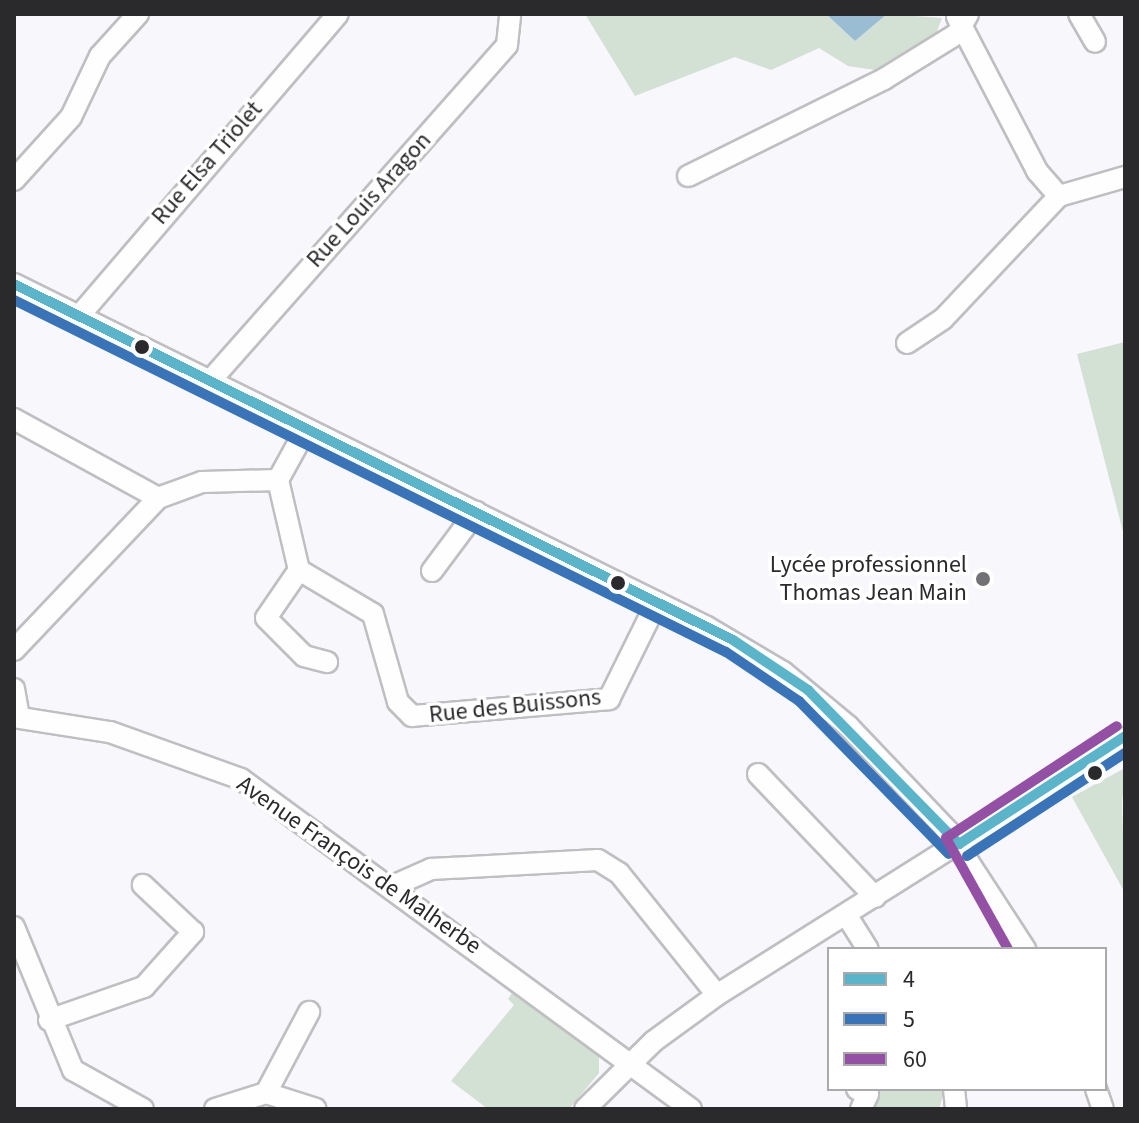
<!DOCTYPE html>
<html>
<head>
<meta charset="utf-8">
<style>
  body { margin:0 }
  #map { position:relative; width:1139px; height:1123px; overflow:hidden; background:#f8f7fc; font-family:"Source Sans 3",sans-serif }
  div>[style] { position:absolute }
  .green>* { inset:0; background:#d3e0d4 }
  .water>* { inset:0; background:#9bbdd4 }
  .roads { filter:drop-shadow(2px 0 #bfbfc2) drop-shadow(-2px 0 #bfbfc2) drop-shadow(0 2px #bfbfc2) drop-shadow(0 -2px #bfbfc2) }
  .minor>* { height:20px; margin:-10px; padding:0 10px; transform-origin:10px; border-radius:10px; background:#fefeff }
  .bus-1>* { height:10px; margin:-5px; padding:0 5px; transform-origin:5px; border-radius:5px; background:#5ab5ca }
  .bus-2>* { height:10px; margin:-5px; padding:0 5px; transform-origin:5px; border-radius:5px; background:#3974b9 }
  .bus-3>* { height:10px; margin:-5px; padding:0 5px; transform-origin:5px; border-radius:5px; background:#9450a4 }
  .dots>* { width:22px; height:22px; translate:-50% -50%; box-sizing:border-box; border:4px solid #fff; border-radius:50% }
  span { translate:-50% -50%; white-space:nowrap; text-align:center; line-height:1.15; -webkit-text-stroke:7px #fff; paint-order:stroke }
  .street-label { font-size:24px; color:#2a292c }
  .poi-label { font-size:24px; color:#2a292c }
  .right { translate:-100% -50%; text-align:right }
  .frame { position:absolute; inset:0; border:16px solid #2a292c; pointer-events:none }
  .legend { position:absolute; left:827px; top:947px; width:280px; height:144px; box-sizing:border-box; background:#fff; border:2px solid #aaa9ab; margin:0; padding:10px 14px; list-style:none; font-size:24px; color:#2a292c }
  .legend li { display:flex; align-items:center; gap:16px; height:40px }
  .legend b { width:40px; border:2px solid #aaa9ab }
</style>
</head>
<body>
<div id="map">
  <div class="green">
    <i style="clip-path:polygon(585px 14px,826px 14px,855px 41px,887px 14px,942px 18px,934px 39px,875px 70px,848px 66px,819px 48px,771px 70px,735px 57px,635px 96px)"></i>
    <i style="clip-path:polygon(1125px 342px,1125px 539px,1077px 354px)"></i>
    <i style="clip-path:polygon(1125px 768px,1122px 804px,1125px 893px,1072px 797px)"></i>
    <i style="clip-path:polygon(514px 990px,599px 1055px,599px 1073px,569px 1109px,488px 1109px,451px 1081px,514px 1005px,508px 999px)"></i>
    <i style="clip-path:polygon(876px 1089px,945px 1089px,939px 1109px,870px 1109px)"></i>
  </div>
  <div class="water">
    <i style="clip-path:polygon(826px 14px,887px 14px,855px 41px)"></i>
  </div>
  <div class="roads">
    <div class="minor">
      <i style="left:1079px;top:14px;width:32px;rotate:60deg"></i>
      <i style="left:957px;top:17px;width:174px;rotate:62.5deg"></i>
      <i style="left:1037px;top:171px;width:33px;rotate:49deg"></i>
      <i style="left:1059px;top:196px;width:69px;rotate:-16.1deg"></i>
      <i style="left:688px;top:176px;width:219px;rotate:-26.3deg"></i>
      <i style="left:884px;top:79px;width:86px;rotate:-31.7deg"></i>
      <i style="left:957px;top:34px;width:23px;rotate:-61deg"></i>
      <i style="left:14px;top:180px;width:85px;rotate:-47.9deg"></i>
      <i style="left:71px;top:117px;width:68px;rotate:-64.6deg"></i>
      <i style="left:100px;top:56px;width:57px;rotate:-47.9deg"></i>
      <i style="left:14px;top:284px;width:773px;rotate:26.33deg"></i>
      <i style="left:707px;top:627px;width:88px;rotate:30.6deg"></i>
      <i style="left:783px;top:672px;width:85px;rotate:39.7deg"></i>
      <i style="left:848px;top:726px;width:146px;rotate:46.4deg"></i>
      <i style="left:949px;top:832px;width:140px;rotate:57deg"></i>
      <i style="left:80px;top:315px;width:396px;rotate:-49.4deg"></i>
      <i style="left:907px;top:343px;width:43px;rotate:-33.7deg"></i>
      <i style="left:943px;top:319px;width:169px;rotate:-46.7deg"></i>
      <i style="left:210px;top:381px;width:448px;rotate:-48.5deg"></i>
      <i style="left:507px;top:45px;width:31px;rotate:-84deg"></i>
      <i style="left:14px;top:419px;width:164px;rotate:28.7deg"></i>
      <i style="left:278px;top:480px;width:92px;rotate:76.9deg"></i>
      <i style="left:299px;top:570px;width:86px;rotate:30.7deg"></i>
      <i style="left:373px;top:614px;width:91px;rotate:74.1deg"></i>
      <i style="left:398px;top:702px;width:20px;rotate:45deg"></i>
      <i style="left:412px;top:716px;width:198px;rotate:-4.9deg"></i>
      <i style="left:609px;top:699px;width:108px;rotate:-63.7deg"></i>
      <i style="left:299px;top:570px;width:58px;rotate:124.5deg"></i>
      <i style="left:266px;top:618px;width:54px;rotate:45deg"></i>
      <i style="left:304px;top:656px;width:24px;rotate:15deg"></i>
      <i style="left:432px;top:571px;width:74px;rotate:-53.3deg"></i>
      <i style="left:14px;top:650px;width:209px;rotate:-46.5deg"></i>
      <i style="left:158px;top:498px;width:47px;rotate:-20deg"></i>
      <i style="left:202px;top:482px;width:76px;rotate:-1.5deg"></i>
      <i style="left:278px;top:480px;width:58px;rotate:-61.2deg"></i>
      <i style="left:14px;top:689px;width:28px;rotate:80deg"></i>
      <i style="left:14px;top:717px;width:97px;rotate:8.9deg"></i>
      <i style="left:110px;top:732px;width:139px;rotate:19.7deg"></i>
      <i style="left:241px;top:779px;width:558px;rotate:36.25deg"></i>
      <i style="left:758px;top:774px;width:170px;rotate:46.4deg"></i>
      <i style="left:393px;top:886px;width:42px;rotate:-24.1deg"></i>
      <i style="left:431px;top:869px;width:167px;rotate:-3.1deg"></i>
      <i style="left:598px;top:860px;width:25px;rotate:32deg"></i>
      <i style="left:619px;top:873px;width:156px;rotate:51.2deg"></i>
      <i style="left:847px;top:916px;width:39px;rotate:58deg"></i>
      <i style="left:14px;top:927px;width:155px;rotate:67.6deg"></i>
      <i style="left:73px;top:1070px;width:80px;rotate:29.1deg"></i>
      <i style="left:49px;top:1020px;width:101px;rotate:-19.2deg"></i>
      <i style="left:144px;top:987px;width:74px;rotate:-48.3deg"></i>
      <i style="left:193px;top:932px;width:69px;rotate:-136.8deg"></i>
      <i style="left:857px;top:1089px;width:12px;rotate:24deg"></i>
      <i style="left:868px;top:1094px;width:17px;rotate:115deg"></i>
      <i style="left:954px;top:1089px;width:20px;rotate:84deg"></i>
      <i style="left:1096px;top:1089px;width:21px;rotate:71deg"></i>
      <i style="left:266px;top:1093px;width:92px;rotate:-62deg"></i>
      <i style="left:215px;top:1109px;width:53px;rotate:-17.4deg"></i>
      <i style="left:266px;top:1093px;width:52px;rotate:17.7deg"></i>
      <i style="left:585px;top:1109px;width:97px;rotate:-44.6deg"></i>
      <i style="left:654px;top:1041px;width:78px;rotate:-36.1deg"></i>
      <i style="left:717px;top:995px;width:482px;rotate:-32.2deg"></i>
    </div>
  </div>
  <div class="bus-1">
    <i style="left:14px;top:284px;width:802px;rotate:26.34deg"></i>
    <i style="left:733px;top:640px;width:90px;rotate:33.7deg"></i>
    <i style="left:808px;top:690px;width:216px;rotate:45.6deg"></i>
    <i style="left:959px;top:844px;width:198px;rotate:-33deg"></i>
  </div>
  <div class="bus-2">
    <i style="left:14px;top:300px;width:794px;rotate:26.31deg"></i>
    <i style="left:726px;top:652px;width:88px;rotate:33.9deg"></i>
    <i style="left:799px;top:701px;width:214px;rotate:45.6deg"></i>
    <i style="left:967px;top:856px;width:189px;rotate:-33.1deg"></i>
  </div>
  <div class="bus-3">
    <i style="left:1008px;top:949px;width:127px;rotate:-119.2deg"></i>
    <i style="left:946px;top:838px;width:204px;rotate:-33.2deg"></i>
  </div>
  <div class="dots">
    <i style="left:142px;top:347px;background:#2a292c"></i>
    <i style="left:983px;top:579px;background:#727175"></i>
    <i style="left:618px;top:583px;background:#2a292c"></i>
    <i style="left:1095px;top:773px;background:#2a292c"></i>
  </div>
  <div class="street-label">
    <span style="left:207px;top:163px;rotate:-49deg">Rue Elsa Triolet</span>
    <span style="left:369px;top:200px;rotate:-48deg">Rue Louis Aragon</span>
    <span style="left:515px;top:706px;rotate:-6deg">Rue des Buissons</span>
    <span style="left:359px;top:865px;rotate:35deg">Avenue François de Malherbe</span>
  </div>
  <div class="poi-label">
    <span class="right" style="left:967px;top:579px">Lycée professionnel<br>Thomas Jean Main</span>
  </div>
  <div class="frame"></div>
  <ul class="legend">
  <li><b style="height:10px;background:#5ab5ca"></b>4</li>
  <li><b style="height:10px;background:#3974b9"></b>5</li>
  <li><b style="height:10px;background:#9450a4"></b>60</li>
  </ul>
</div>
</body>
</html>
